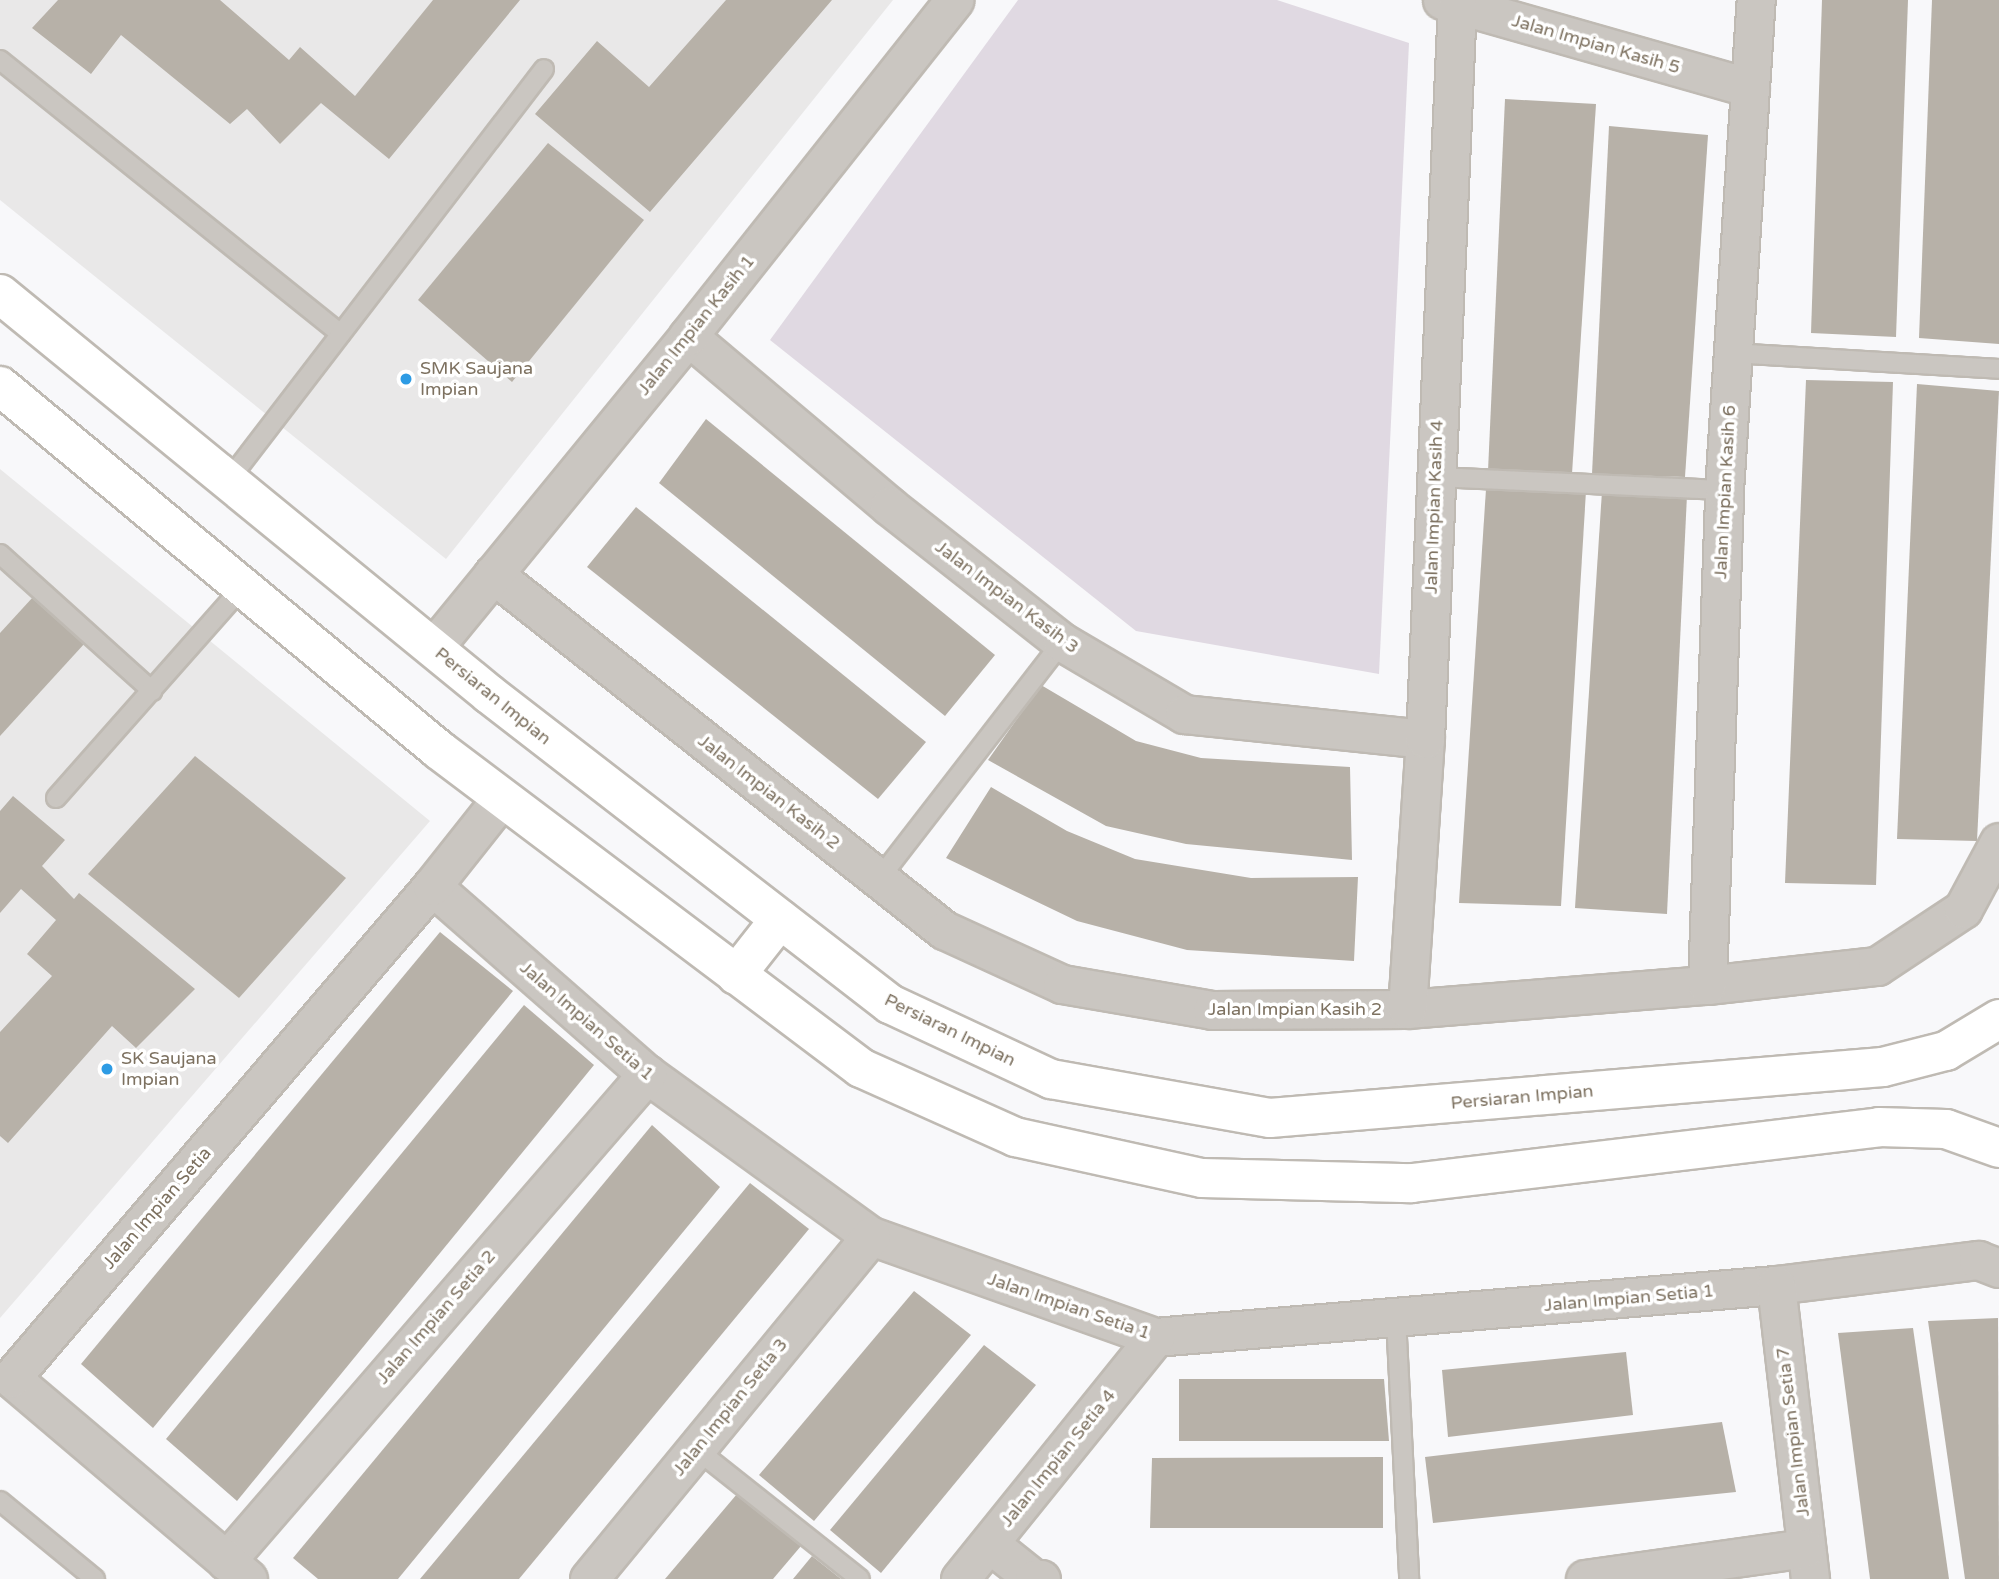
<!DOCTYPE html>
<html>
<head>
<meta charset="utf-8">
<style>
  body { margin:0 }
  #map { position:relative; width:1999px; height:1579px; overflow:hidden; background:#f8f8fa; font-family:"Varela Round",sans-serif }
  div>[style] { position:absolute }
  .built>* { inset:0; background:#e9e8e8 }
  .green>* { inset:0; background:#e0d9e2 }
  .building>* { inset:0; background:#b7b1a8 }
  .roads { filter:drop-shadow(2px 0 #bfbab3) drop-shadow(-2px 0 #bfbab3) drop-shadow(0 2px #bfbab3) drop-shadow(0 -2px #bfbab3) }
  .lane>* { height:18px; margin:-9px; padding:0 9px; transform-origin:9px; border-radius:9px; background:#cac6c1 }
  .street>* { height:37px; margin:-18.5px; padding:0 18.5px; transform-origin:18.5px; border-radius:18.5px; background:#cac6c1 }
  .secondary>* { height:38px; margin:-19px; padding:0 19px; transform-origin:19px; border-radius:19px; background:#fff }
  .dots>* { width:19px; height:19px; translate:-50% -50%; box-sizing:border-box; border:4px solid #fff; border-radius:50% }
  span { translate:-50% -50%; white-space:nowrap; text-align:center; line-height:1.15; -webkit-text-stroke:7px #fff; paint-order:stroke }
  .street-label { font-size:18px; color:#7d7160 }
  .poi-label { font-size:18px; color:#7d7160 }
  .left { translate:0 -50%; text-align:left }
</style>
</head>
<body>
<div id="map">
  <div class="built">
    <i style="clip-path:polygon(0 0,893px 0,446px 559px,0 200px)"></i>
    <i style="clip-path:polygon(0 469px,430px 821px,0 1318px)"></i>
  </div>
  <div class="green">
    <i style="clip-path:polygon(1018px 0,1277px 0,1409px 43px,1379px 674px,1136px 631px,770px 340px)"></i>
  </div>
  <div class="building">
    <i style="clip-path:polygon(58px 0,220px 0,289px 60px,300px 47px,355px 96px,433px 0,520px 0,389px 159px,321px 103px,280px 144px,247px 109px,230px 124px,121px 35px,91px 74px,32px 28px)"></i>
    <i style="clip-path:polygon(726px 0,832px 0,650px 212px,535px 114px,597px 41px,649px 87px)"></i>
    <i style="clip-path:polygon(1822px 0,1908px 0,1896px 337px,1811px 333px)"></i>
    <i style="clip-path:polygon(1932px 0,1999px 0,1999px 344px,1919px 338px)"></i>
    <i style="clip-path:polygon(1505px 99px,1596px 104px,1572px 474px,1488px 471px)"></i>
    <i style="clip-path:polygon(1609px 126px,1708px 135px,1685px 477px,1592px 474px)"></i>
    <i style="clip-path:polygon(548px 143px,644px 220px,512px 382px,418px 300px)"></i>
    <i style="clip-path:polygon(1806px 380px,1893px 382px,1876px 885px,1785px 883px)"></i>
    <i style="clip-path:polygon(1917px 384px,1999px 391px,1977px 841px,1897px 839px)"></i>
    <i style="clip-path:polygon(706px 419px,995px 655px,945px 716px,659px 483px)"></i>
    <i style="clip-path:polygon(1486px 489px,1586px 491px,1561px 906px,1459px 903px)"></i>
    <i style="clip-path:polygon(1602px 491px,1687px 495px,1667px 914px,1575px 908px)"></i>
    <i style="clip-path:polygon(636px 507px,926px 742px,878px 799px,587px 567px)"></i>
    <i style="clip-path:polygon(33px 597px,85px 643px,0 736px,0 633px)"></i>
    <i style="clip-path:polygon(1041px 685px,1136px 741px,1201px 758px,1350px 767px,1352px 860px,1186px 844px,1106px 826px,988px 760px)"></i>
    <i style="clip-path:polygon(195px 756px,346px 878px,239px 998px,88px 874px)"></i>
    <i style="clip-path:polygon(991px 787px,1067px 831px,1135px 859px,1251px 878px,1358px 877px,1354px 961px,1187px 950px,1077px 921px,946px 858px)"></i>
    <i style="clip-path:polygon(13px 796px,65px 840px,42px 866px,74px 899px,79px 893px,195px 989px,136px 1048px,112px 1026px,8px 1143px,0 1136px,0 1032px,52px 976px,27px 954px,56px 920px,21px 889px,0 913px,0 811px)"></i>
    <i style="clip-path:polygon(440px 932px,513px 991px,153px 1428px,81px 1364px)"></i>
    <i style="clip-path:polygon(524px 1005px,594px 1065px,237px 1501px,166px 1439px)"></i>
    <i style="clip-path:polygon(652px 1125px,720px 1187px,398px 1579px,318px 1579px,293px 1558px)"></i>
    <i style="clip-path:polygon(750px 1183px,809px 1229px,519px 1579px,420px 1579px)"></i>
    <i style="clip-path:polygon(914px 1291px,971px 1335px,814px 1521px,759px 1475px)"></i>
    <i style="clip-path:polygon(1998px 1318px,1999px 1579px,1965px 1579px,1928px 1321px)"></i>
    <i style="clip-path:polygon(1913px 1328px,1949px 1579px,1870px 1579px,1838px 1333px)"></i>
    <i style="clip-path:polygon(984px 1345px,1036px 1385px,881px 1573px,830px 1530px)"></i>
    <i style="clip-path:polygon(1626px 1352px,1633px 1415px,1448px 1437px,1442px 1370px)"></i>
    <i style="clip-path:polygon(1179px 1379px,1384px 1379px,1389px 1441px,1179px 1441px)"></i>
    <i style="clip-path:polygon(1722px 1422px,1736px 1492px,1433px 1523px,1425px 1457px)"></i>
    <i style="clip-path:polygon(1383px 1457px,1383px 1528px,1150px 1528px,1152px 1458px)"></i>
    <i style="clip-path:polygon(737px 1494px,801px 1546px,773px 1579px,665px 1579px)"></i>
    <i style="clip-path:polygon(812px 1556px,841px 1579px,793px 1579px)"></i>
  </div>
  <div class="roads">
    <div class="lane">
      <i style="left:0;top:60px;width:437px;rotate:38.8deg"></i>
      <i style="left:1732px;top:353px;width:267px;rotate:3.4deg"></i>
      <i style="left:1434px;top:477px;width:290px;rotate:2.6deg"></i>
      <i style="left:228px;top:481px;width:519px;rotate:-52.51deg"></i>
      <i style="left:0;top:554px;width:205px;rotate:42deg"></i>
      <i style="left:56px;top:798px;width:282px;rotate:-48.5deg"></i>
      <i style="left:879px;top:879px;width:299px;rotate:-52.3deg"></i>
      <i style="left:1396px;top:1318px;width:261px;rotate:87.1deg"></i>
      <i style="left:696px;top:1449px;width:209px;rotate:38.4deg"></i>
      <i style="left:0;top:1501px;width:123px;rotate:39.4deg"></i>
    </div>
    <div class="street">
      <i style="left:1442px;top:0;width:320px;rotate:15.9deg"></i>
      <i style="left:688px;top:336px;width:263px;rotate:40.2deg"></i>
      <i style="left:889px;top:506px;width:220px;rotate:38.2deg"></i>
      <i style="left:1062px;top:642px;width:142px;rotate:30.5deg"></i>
      <i style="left:1184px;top:714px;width:242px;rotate:5.9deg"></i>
      <i style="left:493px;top:574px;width:575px;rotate:38.29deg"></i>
      <i style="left:944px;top:930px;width:130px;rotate:24.6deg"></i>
      <i style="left:1062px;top:984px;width:152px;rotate:9.8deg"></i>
      <i style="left:1212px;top:1010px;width:195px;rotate:-0.3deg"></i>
      <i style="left:1407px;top:1009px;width:301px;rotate:-4.6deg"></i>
      <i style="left:1707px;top:985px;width:171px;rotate:-6.4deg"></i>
      <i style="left:1877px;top:966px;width:103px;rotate:-33.5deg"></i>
      <i style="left:1963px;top:909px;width:76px;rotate:-61.8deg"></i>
      <i style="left:433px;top:648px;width:403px;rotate:-50.7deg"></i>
      <i style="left:688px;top:336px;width:429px;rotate:-51.6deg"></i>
      <i style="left:432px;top:886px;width:286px;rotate:41.2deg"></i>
      <i style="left:647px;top:1074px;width:276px;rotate:35.9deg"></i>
      <i style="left:871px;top:1236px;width:301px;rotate:19.6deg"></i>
      <i style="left:1155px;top:1337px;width:623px;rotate:-4.79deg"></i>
      <i style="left:1776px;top:1285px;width:204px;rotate:-7.1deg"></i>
      <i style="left:1978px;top:1260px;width:22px;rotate:21deg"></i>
      <i style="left:1707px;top:985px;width:495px;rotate:-88deg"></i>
      <i style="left:1724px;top:490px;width:491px;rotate:-86.3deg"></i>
      <i style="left:1407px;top:1009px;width:271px;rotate:-86.2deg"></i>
      <i style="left:1425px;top:739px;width:736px;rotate:-87.51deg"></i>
      <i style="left:1776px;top:1285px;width:296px;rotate:83.4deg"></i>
      <i style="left:990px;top:1544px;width:56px;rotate:38.5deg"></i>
      <i style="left:1034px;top:1579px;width:7px"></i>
      <i style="left:226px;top:1561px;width:644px;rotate:-49.16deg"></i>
      <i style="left:248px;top:1579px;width:311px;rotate:-139.7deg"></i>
      <i style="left:11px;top:1378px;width:648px;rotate:-49.45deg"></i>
      <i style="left:432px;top:886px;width:111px;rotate:-51.6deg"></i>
      <i style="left:589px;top:1579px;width:444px;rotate:-50.6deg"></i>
      <i style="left:960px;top:1579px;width:311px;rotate:-51.1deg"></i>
      <i style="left:1585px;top:1579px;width:223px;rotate:-8deg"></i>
    </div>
    <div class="secondary">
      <i style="left:0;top:294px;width:632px;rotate:39.28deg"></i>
      <i style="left:489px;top:694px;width:507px;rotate:37.71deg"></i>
      <i style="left:890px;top:1004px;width:178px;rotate:25deg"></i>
      <i style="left:1051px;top:1079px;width:222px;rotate:10.1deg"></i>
      <i style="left:1270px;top:1118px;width:615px;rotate:-4.76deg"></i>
      <i style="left:1883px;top:1067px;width:65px;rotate:-14.3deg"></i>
      <i style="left:1946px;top:1051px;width:62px;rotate:-31.1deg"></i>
      <i style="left:0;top:386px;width:570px;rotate:39.66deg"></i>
      <i style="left:439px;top:750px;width:528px;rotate:37deg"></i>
      <i style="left:861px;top:1068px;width:169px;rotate:24.1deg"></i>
      <i style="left:1015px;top:1137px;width:191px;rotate:12.4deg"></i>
      <i style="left:1202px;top:1178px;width:210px;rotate:1.4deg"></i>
      <i style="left:1412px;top:1183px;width:470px;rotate:-6.8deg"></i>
      <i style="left:1879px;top:1127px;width:67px;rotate:1.7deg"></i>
      <i style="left:1946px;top:1129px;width:56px;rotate:19.7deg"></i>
      <i style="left:736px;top:975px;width:71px;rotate:-51.8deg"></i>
    </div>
  </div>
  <div class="dots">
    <i style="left:406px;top:379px;background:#2d9be4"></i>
    <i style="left:107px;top:1069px;background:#2d9be4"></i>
  </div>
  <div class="street-label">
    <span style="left:1596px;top:44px;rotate:16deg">Jalan Impian Kasih 5</span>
    <span style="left:696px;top:325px;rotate:-51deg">Jalan Impian Kasih 1</span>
    <span style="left:1725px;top:492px;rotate:-87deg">Jalan Impian Kasih 6</span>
    <span style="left:1434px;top:507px;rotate:-88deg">Jalan Impian Kasih 4</span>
    <span style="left:1007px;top:597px;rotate:37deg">Jalan Impian Kasih 3</span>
    <span style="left:493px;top:696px;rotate:39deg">Persiaran Impian</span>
    <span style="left:769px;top:792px;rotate:38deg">Jalan Impian Kasih 2</span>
    <span style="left:1295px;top:1009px">Jalan Impian Kasih 2</span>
    <span style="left:587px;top:1021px;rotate:41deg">Jalan Impian Setia 1</span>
    <span style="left:950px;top:1030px;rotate:26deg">Persiaran Impian</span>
    <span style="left:1522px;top:1097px;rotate:-5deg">Persiaran Impian</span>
    <span style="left:157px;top:1208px;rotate:-49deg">Jalan Impian Setia</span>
    <span style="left:1629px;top:1298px;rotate:-5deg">Jalan Impian Setia 1</span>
    <span style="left:1069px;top:1306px;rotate:19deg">Jalan Impian Setia 1</span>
    <span style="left:436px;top:1317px;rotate:-49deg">Jalan Impian Setia 2</span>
    <span style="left:730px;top:1407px;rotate:-51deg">Jalan Impian Setia 3</span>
    <span style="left:1793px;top:1432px;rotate:-97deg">Jalan Impian Setia 7</span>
    <span style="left:1058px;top:1458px;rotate:-51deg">Jalan Impian Setia 4</span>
  </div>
  <div class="poi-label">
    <span class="left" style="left:420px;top:379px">SMK Saujana<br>Impian</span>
    <span class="left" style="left:121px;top:1069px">SK Saujana<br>Impian</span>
  </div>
</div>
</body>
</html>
